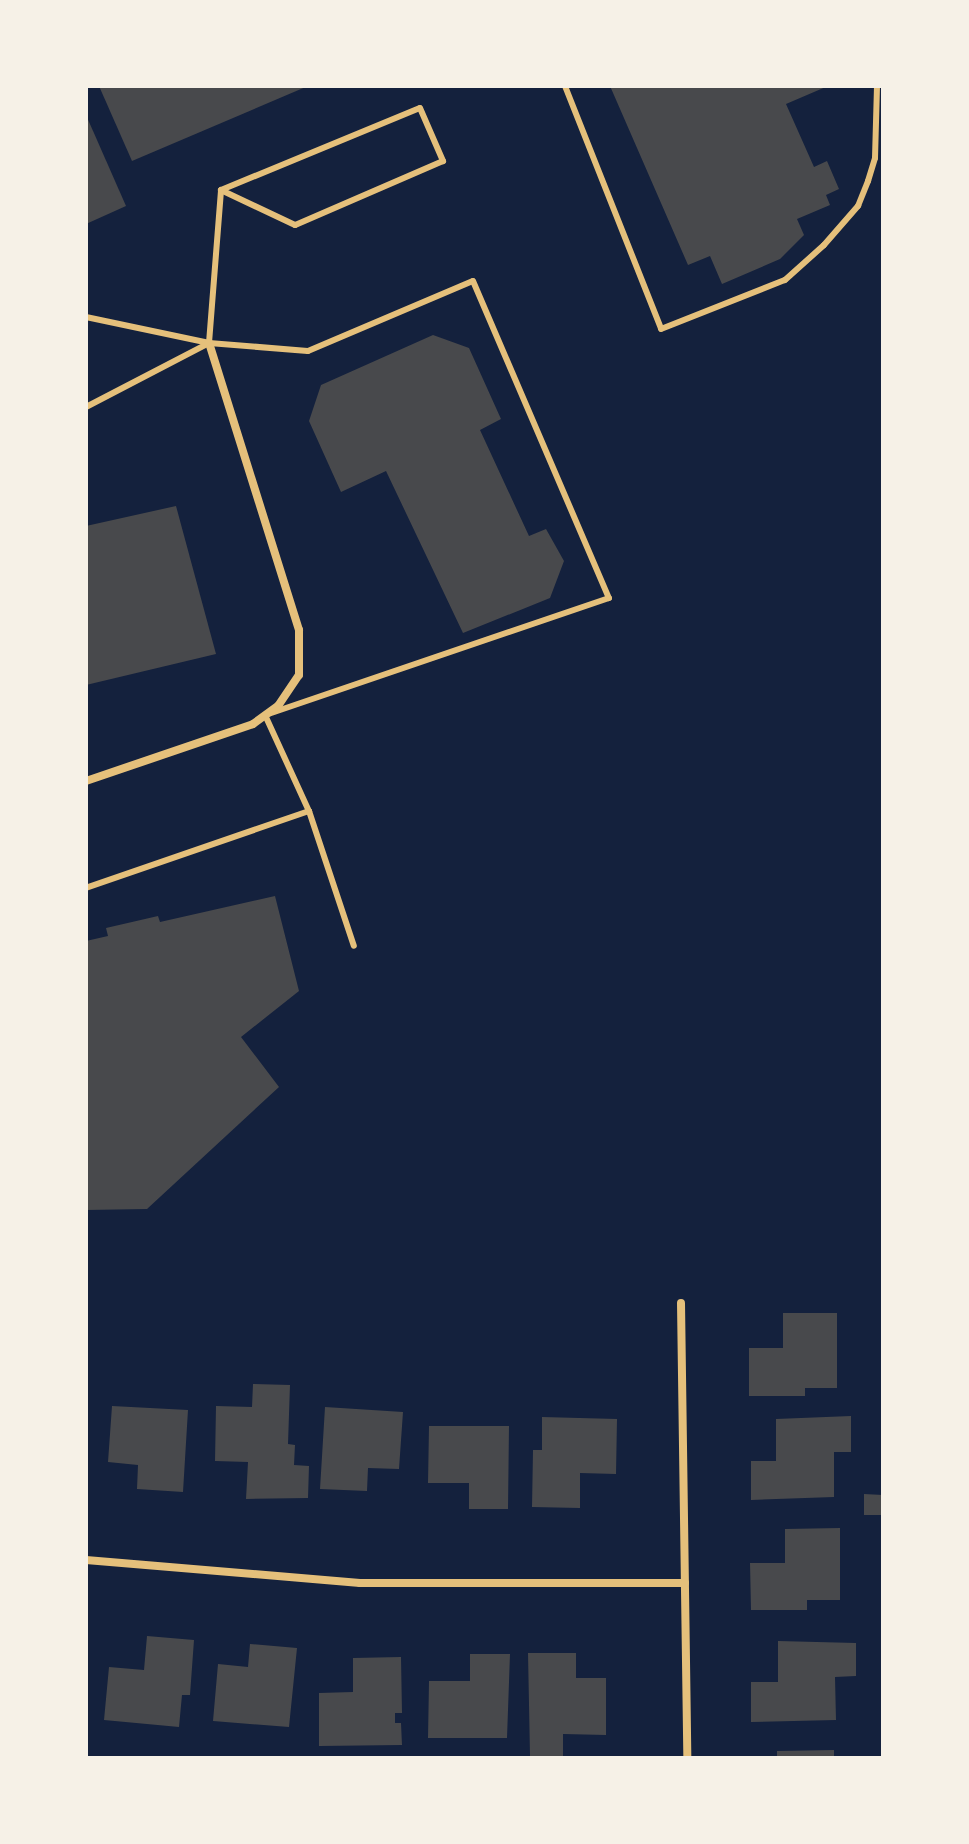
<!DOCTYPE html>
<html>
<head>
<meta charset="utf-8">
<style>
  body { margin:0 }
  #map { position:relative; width:969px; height:1844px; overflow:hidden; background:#14213d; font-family:Karla,sans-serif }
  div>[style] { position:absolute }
  .building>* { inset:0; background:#48494c }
  .service>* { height:6px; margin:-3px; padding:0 3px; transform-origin:3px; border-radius:3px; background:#e5c07b }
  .minor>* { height:8px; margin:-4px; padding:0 4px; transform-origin:4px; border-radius:4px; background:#e5c07b }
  span { translate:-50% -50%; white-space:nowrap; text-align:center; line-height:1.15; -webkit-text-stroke:6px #f6f1e7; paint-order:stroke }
  .frame { position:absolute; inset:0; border:88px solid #f6f1e7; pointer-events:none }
</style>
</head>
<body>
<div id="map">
  <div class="building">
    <i style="clip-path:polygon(99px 86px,308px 86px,132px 161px)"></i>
    <i style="clip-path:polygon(610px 86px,828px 86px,786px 104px,814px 167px,827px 161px,839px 189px,826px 195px,830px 205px,797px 219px,804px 235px,780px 259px,722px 284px,710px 256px,688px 265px)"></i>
    <i style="clip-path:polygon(86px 115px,126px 206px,86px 224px)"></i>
    <i style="clip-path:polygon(433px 335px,469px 348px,501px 419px,480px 430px,529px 536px,546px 529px,564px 561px,550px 598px,463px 633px,386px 471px,341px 492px,309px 421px,321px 385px)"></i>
    <i style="clip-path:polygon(176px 506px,216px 654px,86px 685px,86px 526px)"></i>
    <i style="clip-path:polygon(275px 896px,299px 991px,241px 1037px,279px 1087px,147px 1209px,86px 1210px,86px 941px,108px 936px,106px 928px,158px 916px,160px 922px)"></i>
    <i style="clip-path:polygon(783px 1313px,837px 1313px,837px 1388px,805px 1388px,805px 1396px,749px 1396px,749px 1348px,783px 1348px)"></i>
    <i style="clip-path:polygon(253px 1384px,290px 1385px,288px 1444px,295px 1445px,294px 1465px,309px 1466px,308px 1498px,246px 1499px,248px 1462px,215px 1461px,216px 1406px,252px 1407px)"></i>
    <i style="clip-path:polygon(112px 1406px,188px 1410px,183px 1492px,137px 1489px,138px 1465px,108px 1462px)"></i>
    <i style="clip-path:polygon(325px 1407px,403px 1412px,399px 1469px,368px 1468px,367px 1491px,320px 1489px)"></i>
    <i style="clip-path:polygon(851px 1416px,851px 1452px,834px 1452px,834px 1497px,751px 1500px,751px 1461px,776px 1461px,776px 1419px)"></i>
    <i style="clip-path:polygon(542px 1417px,617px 1419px,616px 1474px,580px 1473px,580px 1508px,532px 1507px,533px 1450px,542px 1450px)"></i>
    <i style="clip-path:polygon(429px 1426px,509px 1426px,508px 1509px,469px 1509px,469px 1483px,428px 1483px)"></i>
    <i style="clip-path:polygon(864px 1494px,883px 1495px,883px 1515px,864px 1515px)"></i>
    <i style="clip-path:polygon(840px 1528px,840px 1600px,807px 1600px,807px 1610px,751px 1610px,750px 1563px,785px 1563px,785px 1529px)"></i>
    <i style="clip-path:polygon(147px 1636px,194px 1640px,190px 1695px,182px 1695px,179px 1727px,104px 1720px,109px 1667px,144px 1670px)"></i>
    <i style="clip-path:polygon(778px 1641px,856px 1643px,856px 1676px,835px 1677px,836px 1720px,751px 1722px,751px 1682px,778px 1682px)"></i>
    <i style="clip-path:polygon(250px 1644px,297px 1648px,289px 1727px,213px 1721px,218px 1664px,248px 1667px)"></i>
    <i style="clip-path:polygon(528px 1653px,576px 1653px,576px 1678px,606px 1678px,606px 1735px,563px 1734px,563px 1756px,530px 1756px)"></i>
    <i style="clip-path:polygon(470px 1654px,510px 1654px,507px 1738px,428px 1738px,429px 1681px,470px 1681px)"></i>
    <i style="clip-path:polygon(401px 1657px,402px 1713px,395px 1713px,395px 1723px,401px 1723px,402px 1745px,319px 1746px,319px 1693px,353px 1692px,353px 1658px)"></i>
    <i style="clip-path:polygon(834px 1750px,834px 1758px,777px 1758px,777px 1751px)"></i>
  </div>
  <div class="service">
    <i style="left:565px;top:86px;width:261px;rotate:68.4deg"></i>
    <i style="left:661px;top:329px;width:133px;rotate:-21.6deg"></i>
    <i style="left:785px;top:280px;width:52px;rotate:-41.9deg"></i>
    <i style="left:824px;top:245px;width:52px;rotate:-48.9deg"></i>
    <i style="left:858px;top:206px;width:27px;rotate:-68deg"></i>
    <i style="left:868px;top:181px;width:24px;rotate:-73deg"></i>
    <i style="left:875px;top:158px;width:72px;rotate:-88.4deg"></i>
    <i style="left:86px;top:317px;width:126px;rotate:11.9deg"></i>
    <i style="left:209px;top:343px;width:99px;rotate:4.6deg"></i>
    <i style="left:308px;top:351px;width:179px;rotate:-23deg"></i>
    <i style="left:473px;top:281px;width:345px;rotate:66.8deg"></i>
    <i style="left:609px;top:598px;width:363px;rotate:161.2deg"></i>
    <i style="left:265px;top:715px;width:106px;rotate:65.4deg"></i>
    <i style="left:309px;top:811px;width:236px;rotate:161deg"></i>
    <i style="left:209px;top:343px;width:153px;rotate:-85.5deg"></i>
    <i style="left:221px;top:190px;width:215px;rotate:-22.4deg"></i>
    <i style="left:420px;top:108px;width:58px;rotate:66.5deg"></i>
    <i style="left:443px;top:161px;width:161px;rotate:156.6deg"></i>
    <i style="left:295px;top:225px;width:82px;rotate:-154.7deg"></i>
    <i style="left:86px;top:407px;width:139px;rotate:-27.5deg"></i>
    <i style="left:309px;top:811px;width:142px;rotate:71.6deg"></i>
  </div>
  <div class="minor">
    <i style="left:86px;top:781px;width:176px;rotate:-18.8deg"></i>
    <i style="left:253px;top:724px;width:31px;rotate:-36deg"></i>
    <i style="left:278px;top:706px;width:37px;rotate:-56deg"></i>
    <i style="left:299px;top:675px;width:45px;rotate:-90deg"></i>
    <i style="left:299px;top:630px;width:301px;rotate:-107.4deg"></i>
    <i style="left:681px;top:1303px;width:455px;rotate:89.2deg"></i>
    <i style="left:86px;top:1560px;width:275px;rotate:4.8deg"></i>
    <i style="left:360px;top:1583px;width:325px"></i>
  </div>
  <div class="frame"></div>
</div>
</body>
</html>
